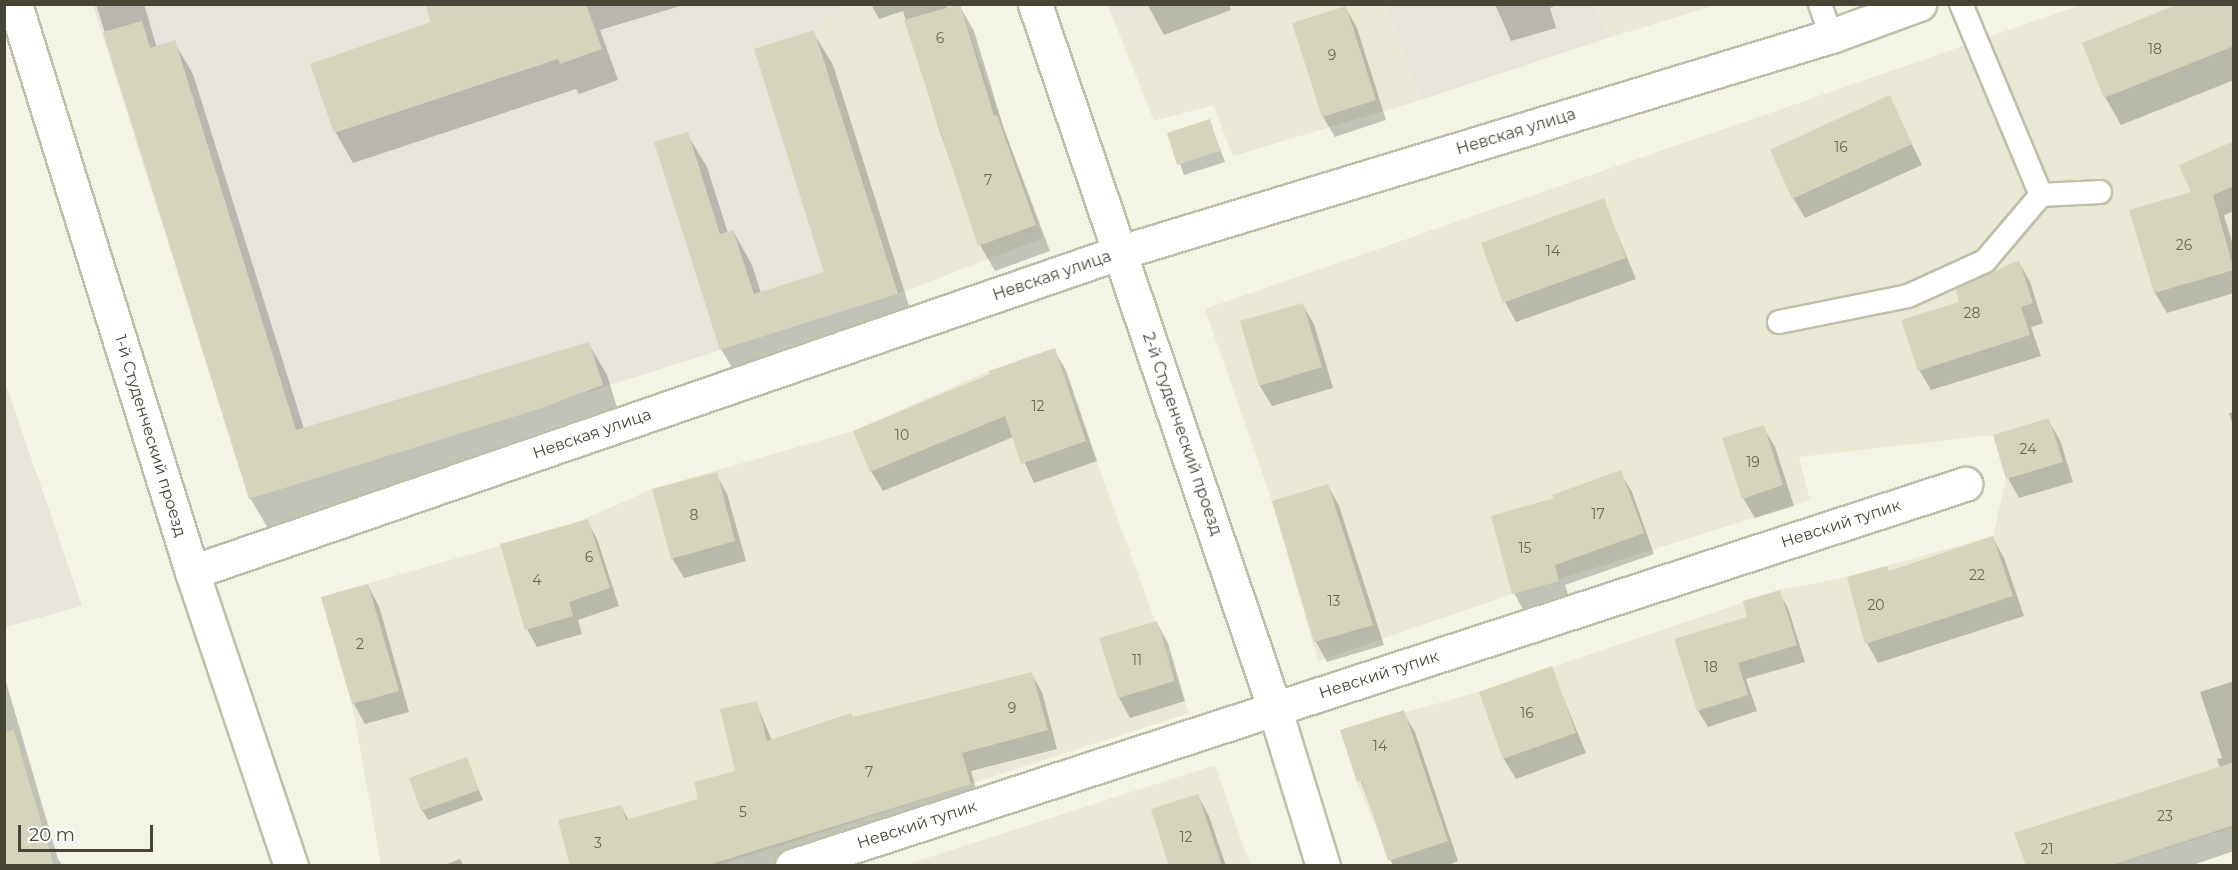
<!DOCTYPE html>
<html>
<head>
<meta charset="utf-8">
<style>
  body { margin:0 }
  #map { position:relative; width:2238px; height:870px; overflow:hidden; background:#f3f4e6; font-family:Montserrat,sans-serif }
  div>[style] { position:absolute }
  .residential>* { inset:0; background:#e8e8d4 }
  .industrial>* { inset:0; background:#e6e4db }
  .shadow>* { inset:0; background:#0003 }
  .building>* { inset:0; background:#d6d4bb }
  .roads { filter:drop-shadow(2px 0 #bfbfa8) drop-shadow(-2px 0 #bfbfa8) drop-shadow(0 2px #bfbfa8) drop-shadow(0 -2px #bfbfa8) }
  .service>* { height:22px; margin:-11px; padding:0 11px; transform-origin:11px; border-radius:11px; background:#fff }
  .minor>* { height:33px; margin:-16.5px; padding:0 16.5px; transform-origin:16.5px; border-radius:16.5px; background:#fff }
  span { translate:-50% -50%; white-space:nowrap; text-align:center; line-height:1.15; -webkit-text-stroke:4.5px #fff; paint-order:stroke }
  .number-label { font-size:14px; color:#6b6956 }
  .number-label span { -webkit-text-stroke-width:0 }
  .street-label { font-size:16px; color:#474535 }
  .frame { position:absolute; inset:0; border:6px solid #474535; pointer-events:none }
  .scale { position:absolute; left:18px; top:825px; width:135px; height:27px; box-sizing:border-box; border:3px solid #474535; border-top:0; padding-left:8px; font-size:18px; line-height:21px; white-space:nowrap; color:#474535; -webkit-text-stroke:4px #fff; paint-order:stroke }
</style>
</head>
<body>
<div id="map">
  <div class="residential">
    <i style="clip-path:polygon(848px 5px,960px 5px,1043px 238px,898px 294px,814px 30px)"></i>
    <i style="clip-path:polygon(1155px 5px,1386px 5px,1421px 100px,1233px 156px,1213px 105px,1154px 121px,1114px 21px)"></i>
    <i style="clip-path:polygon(1595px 5px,1716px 5px,1608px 38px)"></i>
    <i style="clip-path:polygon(2081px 5px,2233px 5px,2233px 827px,2112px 866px,1392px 865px,1357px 782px,1340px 730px,1479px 692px,1780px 590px,1847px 577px,1993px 536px,2006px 479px,1993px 435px,1799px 457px,1810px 500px,1512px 594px,1318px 661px,1272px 501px,1205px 309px)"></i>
    <i style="clip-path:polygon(1055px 348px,1189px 713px,720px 865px,381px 865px,352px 704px,321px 597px,569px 526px,652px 489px,853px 431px,989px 371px)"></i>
    <i style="clip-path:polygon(1215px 765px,1250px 865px,902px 866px)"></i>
  </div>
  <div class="industrial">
    <i style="clip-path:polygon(93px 5px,848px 5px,814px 30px,898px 294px,249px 499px)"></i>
    <i style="clip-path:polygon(1108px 5px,1108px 4px,1155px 5px,1114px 21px)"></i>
    <i style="clip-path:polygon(1386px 5px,1595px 5px,1608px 38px,1421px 100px)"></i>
    <i style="clip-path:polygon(5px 382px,82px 606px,5px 627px,4px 627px)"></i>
  </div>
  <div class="shadow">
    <i style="clip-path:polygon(96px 4px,144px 4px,157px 48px,174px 42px,193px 74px,304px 429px,588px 343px,607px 375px,620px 417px,269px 530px,250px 498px)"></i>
    <i style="clip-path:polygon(491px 4px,687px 4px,600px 30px,618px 80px,579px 94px,576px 89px,353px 163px,336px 133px,312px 64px)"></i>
    <i style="clip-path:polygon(871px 4px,946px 4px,948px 9px,959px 5px,974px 31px,1004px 129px,1050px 251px,995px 271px,980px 245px,940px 132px,903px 11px,879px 19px)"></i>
    <i style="clip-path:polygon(1147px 4px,1229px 4px,1231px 10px,1164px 35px)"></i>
    <i style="clip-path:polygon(1495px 4px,1559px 4px,1550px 8px,1556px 28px,1511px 41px)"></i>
    <i style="clip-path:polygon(2233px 4px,2234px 80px,2121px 125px,2105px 97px)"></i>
    <i style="clip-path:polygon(1346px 8px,1357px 28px,1386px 120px,1335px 137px,1323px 117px)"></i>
    <i style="clip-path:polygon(813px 32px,833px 65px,916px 328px,741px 383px,721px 349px,687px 134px,707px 167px,728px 233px,733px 231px,752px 265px,761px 293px,826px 273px)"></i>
    <i style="clip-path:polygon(1889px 97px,1922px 165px,1805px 218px,1793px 198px)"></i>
    <i style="clip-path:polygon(1209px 120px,1225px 162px,1184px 175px,1169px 134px)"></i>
    <i style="clip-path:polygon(2234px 143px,2234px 211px,2224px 215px,2234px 249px,2234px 293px,2167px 313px,2155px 293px,2130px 211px,2193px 193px)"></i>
    <i style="clip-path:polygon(1603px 200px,1636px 279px,1516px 322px,1505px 302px)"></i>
    <i style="clip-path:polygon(2019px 262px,2030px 282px,2043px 323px,2031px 327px,2041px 356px,1931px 390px,1919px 370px,1961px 302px)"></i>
    <i style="clip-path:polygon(1302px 304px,1314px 324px,1333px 388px,1272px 406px,1260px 386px)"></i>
    <i style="clip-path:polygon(1054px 350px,1066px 370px,1097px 461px,1034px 483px,1013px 437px,883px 491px,871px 471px)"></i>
    <i style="clip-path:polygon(2234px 412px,2234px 429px,2229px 413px)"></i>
    <i style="clip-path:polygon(2048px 420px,2060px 440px,2073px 482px,2019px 498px,2008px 478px)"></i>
    <i style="clip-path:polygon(1763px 427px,1775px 447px,1794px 506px,1755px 518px,1743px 498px)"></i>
    <i style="clip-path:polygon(1620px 472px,1632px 492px,1654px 554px,1565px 585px,1570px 601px,1525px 613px,1514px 593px,1556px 500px)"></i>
    <i style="clip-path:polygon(716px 474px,727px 494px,746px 561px,684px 578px,672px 558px)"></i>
    <i style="clip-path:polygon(1328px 486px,1339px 506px,1384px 645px,1327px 662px,1316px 642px,1274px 502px)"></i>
    <i style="clip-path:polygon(587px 521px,597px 539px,619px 606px,578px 620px,582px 634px,537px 647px,527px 629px)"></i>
    <i style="clip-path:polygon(1993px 538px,2004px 558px,2024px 616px,1878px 663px,1867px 643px,1889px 572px)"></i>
    <i style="clip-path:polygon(368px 586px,379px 606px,409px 712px,365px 724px,354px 704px,323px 598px)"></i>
    <i style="clip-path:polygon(1779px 592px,1788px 608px,1805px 662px,1746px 679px,1757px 711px,1708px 727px,1698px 711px,1749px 618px)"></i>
    <i style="clip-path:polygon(1157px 623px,1168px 643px,1185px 701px,1130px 718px,1119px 698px)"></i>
    <i style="clip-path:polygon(1551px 668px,1586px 753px,1516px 779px,1504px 759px,1481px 693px)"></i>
    <i style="clip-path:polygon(1031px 673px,1042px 692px,1057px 749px,971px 771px,980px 803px,774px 866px,571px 866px,621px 806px,629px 821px,700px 800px,737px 772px,756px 702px,772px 741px)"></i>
    <i style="clip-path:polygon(4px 675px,58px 859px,63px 866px,4px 866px)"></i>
    <i style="clip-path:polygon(2234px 681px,2234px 851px,2190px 866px,2027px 866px,2220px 768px,2217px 759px,2222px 758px,2200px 692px)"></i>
    <i style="clip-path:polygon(1403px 712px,1415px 732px,1458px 861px,1446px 866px,1393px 866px,1342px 731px)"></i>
    <i style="clip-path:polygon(466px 759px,483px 800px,428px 820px,422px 810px)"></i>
    <i style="clip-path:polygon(1198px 796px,1209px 816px,1226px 866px,1171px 866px)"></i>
    <i style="clip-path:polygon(460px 859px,464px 866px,442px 866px)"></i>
  </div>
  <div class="building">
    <i style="clip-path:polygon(425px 4px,586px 4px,602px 49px,560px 64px,558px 59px,334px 133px,310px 64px,431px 22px)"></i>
    <i style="clip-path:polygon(960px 4px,994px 116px,997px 115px,1036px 225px,978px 246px,904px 20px)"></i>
    <i style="clip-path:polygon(2178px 4px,2234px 4px,2234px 46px,2104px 98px,2082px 43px)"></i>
    <i style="clip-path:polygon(1346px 6px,1376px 100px,1322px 117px,1292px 23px)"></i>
    <i style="clip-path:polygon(142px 21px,150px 48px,175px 40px,296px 430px,589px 342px,603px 385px,539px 409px,249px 499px,103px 32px)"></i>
    <i style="clip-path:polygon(814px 30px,898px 294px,720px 350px,654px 142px,688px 132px,720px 234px,733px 230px,754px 294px,824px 272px,754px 49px)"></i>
    <i style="clip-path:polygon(1890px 95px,1912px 144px,1792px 199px,1770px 150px)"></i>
    <i style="clip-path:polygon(1210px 119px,1220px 151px,1177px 165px,1167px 133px)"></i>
    <i style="clip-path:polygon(2234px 141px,2234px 186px,2213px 195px,2234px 270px,2154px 293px,2129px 210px,2191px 192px,2179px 165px)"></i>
    <i style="clip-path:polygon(1604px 198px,1626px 258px,1503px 303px,1481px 243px)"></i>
    <i style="clip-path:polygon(2019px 260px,2033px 303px,2021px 307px,2030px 335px,1918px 371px,1901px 320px,1959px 302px,1956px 289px)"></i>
    <i style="clip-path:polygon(1303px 303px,1322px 367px,1259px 386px,1240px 321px)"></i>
    <i style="clip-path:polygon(1055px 348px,1086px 441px,1021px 464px,1005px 416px,870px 472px,853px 431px,990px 374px,989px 371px)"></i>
    <i style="clip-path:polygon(2049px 418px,2063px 462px,2006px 479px,1993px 435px)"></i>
    <i style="clip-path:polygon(1764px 425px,1783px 485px,1742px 499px,1722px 438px)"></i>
    <i style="clip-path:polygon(1621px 470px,1644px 533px,1555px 565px,1559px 581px,1512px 594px,1491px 516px,1554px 498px,1552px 495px)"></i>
    <i style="clip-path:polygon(717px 472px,735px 541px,671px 559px,652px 489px)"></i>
    <i style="clip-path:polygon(1328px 484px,1373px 625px,1314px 642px,1272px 501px)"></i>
    <i style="clip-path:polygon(588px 519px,610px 588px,569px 602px,573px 616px,525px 630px,500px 544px)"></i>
    <i style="clip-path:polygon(1993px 536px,2013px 596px,1865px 644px,1847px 577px,1887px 566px,1889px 571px)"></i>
    <i style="clip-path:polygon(368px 584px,399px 691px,352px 704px,321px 597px)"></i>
    <i style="clip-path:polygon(1780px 590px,1797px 645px,1738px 663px,1748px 695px,1697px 711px,1674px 639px,1747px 617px,1743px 601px)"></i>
    <i style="clip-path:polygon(1157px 621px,1175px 681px,1118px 698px,1099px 638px)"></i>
    <i style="clip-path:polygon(1552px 666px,1576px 733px,1503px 759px,1479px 692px)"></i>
    <i style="clip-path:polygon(1032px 672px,1048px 730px,962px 753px,971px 784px,705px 866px,570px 866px,558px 820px,622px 805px,626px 820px,698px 799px,694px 782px,735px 771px,720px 709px,757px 701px,767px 741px,851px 713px,853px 717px)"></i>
    <i style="clip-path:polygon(1404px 710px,1448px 841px,1388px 861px,1362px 781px,1357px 782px,1340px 730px)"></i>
    <i style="clip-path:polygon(14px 730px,54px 866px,4px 866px,4px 732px)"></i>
    <i style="clip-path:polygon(467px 757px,479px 790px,421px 811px,409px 778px)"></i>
    <i style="clip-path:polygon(2234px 762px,2234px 825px,2110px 866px,2026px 866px,2014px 833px)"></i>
    <i style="clip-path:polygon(1198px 794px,1222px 866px,1169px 866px,1151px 809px)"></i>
  </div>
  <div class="roads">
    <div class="service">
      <i style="left:1820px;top:4px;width:34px;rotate:71deg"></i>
      <i style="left:1961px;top:4px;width:207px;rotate:67.3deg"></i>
      <i style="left:2041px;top:195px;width:59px;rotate:-2.9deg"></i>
      <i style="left:1779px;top:322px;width:132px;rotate:-11.4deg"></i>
      <i style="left:1908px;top:296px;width:85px;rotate:-24.4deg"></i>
      <i style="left:1985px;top:261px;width:87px;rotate:-49.7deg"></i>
    </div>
    <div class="minor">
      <i style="left:15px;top:4px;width:595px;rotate:72.69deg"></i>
      <i style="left:192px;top:572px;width:310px;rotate:71.4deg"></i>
      <i style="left:1035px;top:4px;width:746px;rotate:71.22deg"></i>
      <i style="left:1275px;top:710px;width:163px;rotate:72.9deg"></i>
      <i style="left:192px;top:572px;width:983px;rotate:-19.01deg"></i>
      <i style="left:1121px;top:252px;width:742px;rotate:-16.92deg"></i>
      <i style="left:1831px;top:36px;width:94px;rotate:-20deg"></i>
      <i style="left:792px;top:866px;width:1234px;rotate:-18.04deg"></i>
    </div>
  </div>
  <div class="number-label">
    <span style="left:940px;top:38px">6</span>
    <span style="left:2155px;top:49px">18</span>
    <span style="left:1332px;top:55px">9</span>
    <span style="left:1841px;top:147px">16</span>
    <span style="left:988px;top:180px">7</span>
    <span style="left:2184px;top:245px">26</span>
    <span style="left:1553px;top:251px">14</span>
    <span style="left:1972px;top:313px">28</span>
    <span style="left:1038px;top:406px">12</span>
    <span style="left:902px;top:435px">10</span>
    <span style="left:2028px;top:449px">24</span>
    <span style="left:1753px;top:462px">19</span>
    <span style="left:1598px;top:514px">17</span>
    <span style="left:694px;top:515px">8</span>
    <span style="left:1525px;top:548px">15</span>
    <span style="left:589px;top:557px">6</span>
    <span style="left:1977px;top:575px">22</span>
    <span style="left:537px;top:580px">4</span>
    <span style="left:1334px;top:601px">13</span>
    <span style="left:1876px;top:605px">20</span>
    <span style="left:360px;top:644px">2</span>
    <span style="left:1137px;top:660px">11</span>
    <span style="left:1711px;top:667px">18</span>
    <span style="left:1012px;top:708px">9</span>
    <span style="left:1527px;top:713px">16</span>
    <span style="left:1380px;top:746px">14</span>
    <span style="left:869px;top:772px">7</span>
    <span style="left:743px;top:812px">5</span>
    <span style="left:2165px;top:816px">23</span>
    <span style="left:1186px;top:837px">12</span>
    <span style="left:598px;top:843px">3</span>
    <span style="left:2047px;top:849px">21</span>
  </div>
  <div class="street-label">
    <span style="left:1516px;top:132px;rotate:-17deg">Невская улица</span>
    <span style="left:1052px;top:276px;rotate:-19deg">Невская улица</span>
    <span style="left:592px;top:434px;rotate:-19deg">Невская улица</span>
    <span style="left:1182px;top:434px;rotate:71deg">2-й Студенческий проезд</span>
    <span style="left:150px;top:436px;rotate:73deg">1-й Студенческий проезд</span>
    <span style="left:1841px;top:524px;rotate:-18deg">Невский тупик</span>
    <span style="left:1379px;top:675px;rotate:-18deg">Невский тупик</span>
    <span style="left:917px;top:825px;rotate:-18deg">Невский тупик</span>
  </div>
  <div class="frame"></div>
  <div class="scale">20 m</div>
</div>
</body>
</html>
